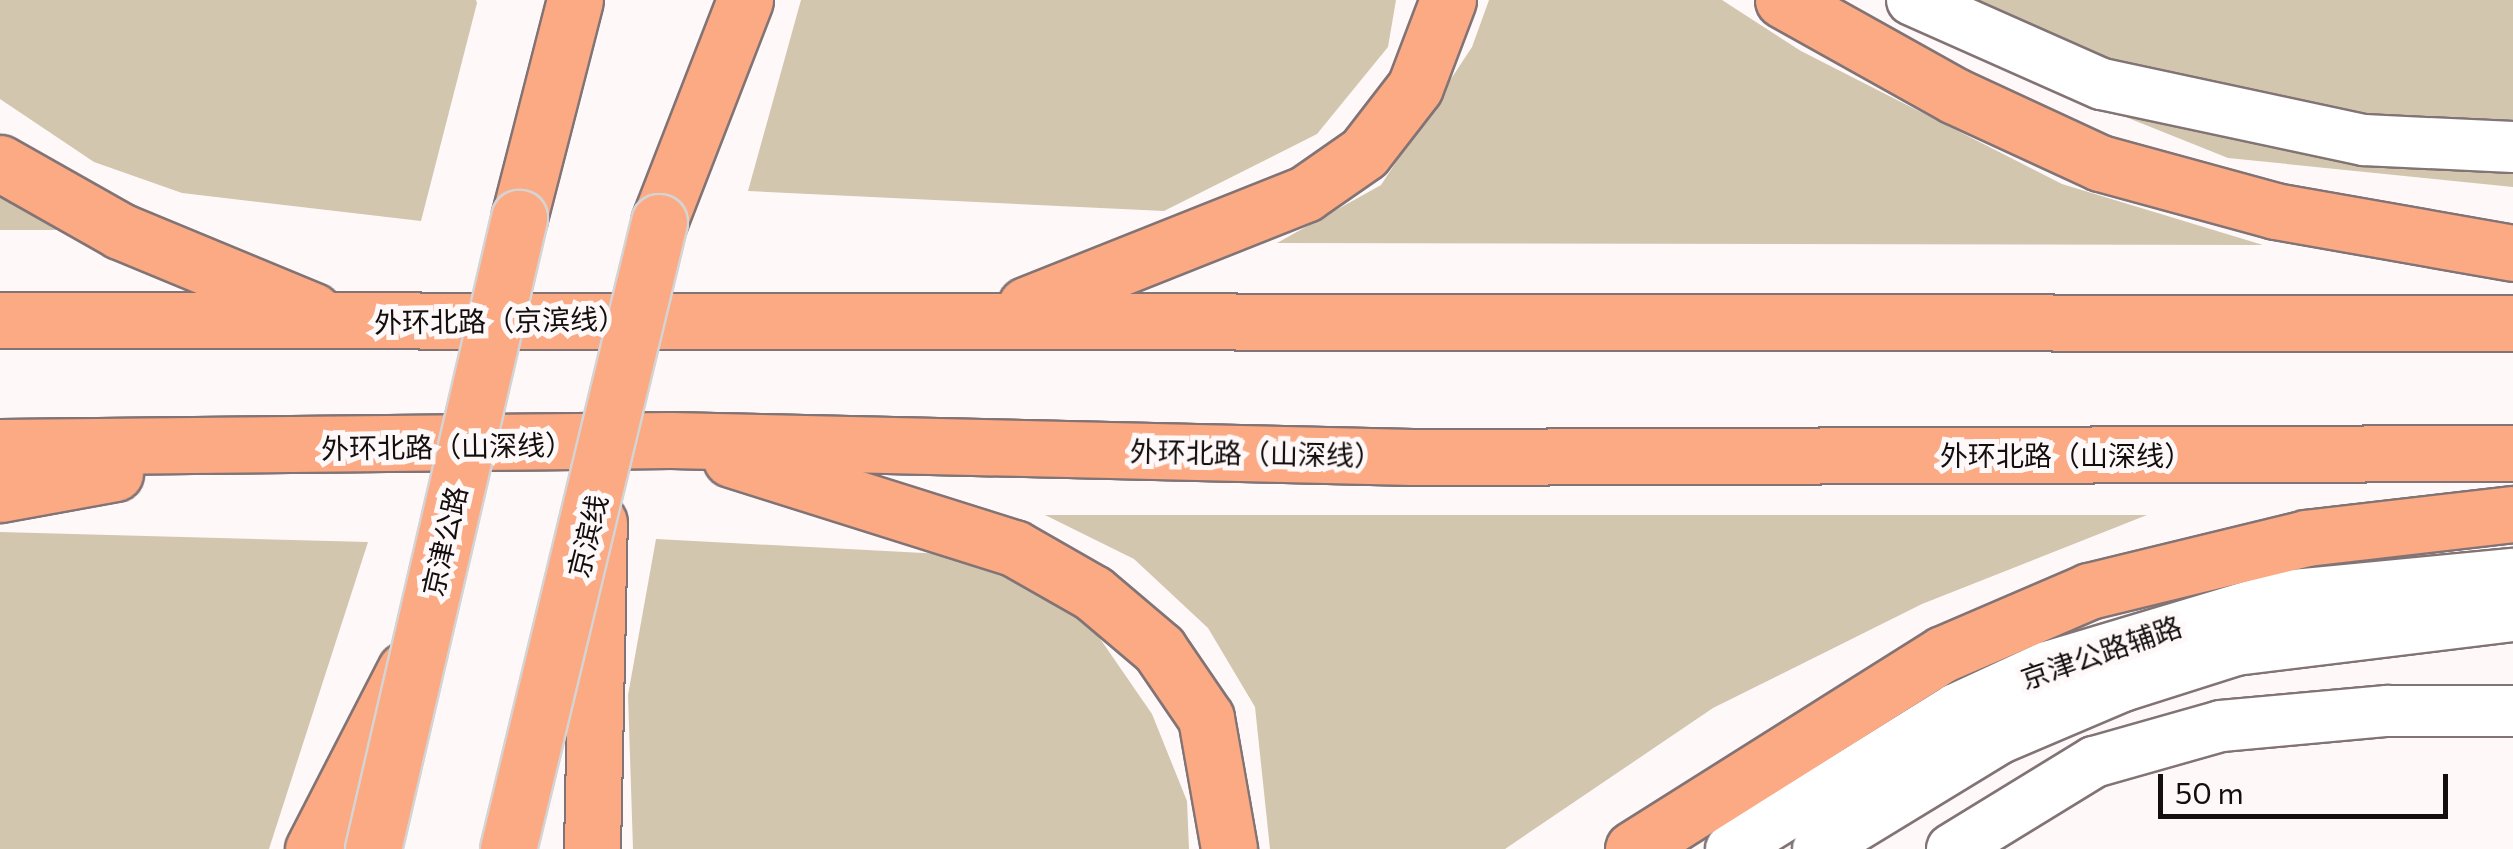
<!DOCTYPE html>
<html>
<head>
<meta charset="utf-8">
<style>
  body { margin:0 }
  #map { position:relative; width:2513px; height:849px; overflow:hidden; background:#fff8f9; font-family:Commissioner,"Noto Sans SC",sans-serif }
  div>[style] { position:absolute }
  .green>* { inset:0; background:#d3c6af }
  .roads { filter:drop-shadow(2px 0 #827475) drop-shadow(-2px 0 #827475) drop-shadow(0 2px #827475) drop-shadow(0 -2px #827475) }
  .minor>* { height:50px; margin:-25px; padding:0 25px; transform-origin:25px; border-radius:25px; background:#fff }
  .highway>* { height:55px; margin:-27.5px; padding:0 27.5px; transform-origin:27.5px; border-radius:27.5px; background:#fcaa84 }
  .bridges { filter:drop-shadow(2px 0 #d5d4d4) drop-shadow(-2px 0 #d5d4d4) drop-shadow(0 2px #d5d4d4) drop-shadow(0 -2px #d5d4d4) }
  .highway-bridge>* { height:55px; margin:-27.5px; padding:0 27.5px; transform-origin:27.5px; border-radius:27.5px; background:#fcaa84 }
  span { translate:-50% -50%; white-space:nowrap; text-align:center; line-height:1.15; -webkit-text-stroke:10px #fff8f9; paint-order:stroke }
  .street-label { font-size:28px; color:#140f0f }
  .scale { position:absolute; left:2158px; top:774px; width:290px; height:45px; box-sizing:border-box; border:5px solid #140f0f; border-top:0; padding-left:12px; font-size:30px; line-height:35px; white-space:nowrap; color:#140f0f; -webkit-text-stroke:8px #fff8f9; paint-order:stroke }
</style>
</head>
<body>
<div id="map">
  <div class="green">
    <i style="clip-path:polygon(0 0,476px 0,477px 3px,421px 221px,182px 193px,94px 162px,0 99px)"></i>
    <i style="clip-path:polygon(801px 0,1396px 0,1388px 47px,1317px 134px,1164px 211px,748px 191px)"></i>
    <i style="clip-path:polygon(1489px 0,1722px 0,1801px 51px,2062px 184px,2263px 245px,1277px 243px,1381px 185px,1472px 47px)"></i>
    <i style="clip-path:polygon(1928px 0,2513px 0,2513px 187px,2228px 158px,2021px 75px)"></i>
    <i style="clip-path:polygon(0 196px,61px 230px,0 230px)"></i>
    <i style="clip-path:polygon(1045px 515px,2147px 515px,1922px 604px,1713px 708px,1505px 849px,1270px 849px,1255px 707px,1208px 628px,1134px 559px)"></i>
    <i style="clip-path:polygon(0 532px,368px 542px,269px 849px,0 849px)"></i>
    <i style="clip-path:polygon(656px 539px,943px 554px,1026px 585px,1092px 627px,1152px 714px,1187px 801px,1189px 849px,633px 849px,628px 695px)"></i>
  </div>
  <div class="roads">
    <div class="minor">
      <i style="left:1912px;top:0;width:208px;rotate:23.9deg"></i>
      <i style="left:2102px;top:84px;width:268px;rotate:12.1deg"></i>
      <i style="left:2364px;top:140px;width:149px;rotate:2.7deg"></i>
      <i style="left:1731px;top:849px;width:265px;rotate:-31.9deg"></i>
      <i style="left:1956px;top:709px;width:100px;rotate:-24.8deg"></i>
      <i style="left:2047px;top:667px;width:246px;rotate:-16.7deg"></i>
      <i style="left:2283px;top:596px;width:231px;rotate:-5.5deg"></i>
      <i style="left:1818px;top:849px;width:211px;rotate:-31.4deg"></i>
      <i style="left:1998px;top:739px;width:136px;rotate:-23deg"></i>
      <i style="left:2123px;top:686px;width:119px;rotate:-17.7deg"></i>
      <i style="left:2236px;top:650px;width:279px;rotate:-7deg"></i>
      <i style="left:1952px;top:849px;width:167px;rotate:-31.5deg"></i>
      <i style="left:2094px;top:762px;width:132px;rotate:-15.8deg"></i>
      <i style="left:2221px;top:726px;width:167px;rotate:-5.2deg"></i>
      <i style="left:2387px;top:711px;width:126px"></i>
    </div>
    <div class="highway">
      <i style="left:1783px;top:0;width:197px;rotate:29.2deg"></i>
      <i style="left:1955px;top:96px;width:160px;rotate:24.8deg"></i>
      <i style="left:2100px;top:163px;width:181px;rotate:15.3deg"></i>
      <i style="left:2275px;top:211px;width:242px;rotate:10deg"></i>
      <i style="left:0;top:163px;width:138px;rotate:29.5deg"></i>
      <i style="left:120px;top:231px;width:209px;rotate:22.5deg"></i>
      <i style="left:519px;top:218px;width:225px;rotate:-75.6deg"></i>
      <i style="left:659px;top:222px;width:238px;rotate:-68.8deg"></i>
      <i style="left:1026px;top:305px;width:300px;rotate:-21.7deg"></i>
      <i style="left:1305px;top:194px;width:72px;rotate:-34.8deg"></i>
      <i style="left:1364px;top:153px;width:83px;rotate:-52.3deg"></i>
      <i style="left:1415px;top:87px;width:93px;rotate:-69.2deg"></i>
      <i style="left:0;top:320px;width:2513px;rotate:0.07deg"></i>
      <i style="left:0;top:447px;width:671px;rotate:-0.6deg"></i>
      <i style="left:671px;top:440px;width:742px;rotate:1.31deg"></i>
      <i style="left:1413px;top:457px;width:1100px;rotate:-0.21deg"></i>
      <i style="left:731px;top:459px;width:297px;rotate:17.5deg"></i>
      <i style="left:1014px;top:548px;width:91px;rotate:29.7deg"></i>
      <i style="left:1093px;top:593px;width:87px;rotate:40.3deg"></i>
      <i style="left:1159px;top:649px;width:83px;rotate:55.7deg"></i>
      <i style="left:1206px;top:718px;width:133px;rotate:80deg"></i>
      <i style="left:0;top:494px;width:117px;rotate:-10.3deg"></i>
      <i style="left:313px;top:849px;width:201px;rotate:-62.8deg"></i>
      <i style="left:592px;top:849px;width:327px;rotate:-88.8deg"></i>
      <i style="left:1633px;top:849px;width:366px;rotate:-32.2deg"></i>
      <i style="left:1943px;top:654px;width:159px;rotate:-23.3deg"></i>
      <i style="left:2089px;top:591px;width:223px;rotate:-13.7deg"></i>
      <i style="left:2306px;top:538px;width:208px;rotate:-6.6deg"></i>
    </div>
  </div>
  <div class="bridges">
    <div class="highway-bridge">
      <i style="left:373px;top:849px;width:648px;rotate:-76.97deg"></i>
      <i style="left:508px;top:849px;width:645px;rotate:-76.46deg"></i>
    </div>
  </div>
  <div class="street-label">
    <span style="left:500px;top:320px;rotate:-1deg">外环北路（京滨线）</span>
    <span style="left:447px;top:446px;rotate:-1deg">外环北路（山深线）</span>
    <span style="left:1256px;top:453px;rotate:1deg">外环北路（山深线）</span>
    <span style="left:2066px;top:455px">外环北路（山深线）</span>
    <span style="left:587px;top:536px;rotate:-76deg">京滨线</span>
    <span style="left:444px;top:541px;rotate:-77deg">京津公路</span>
    <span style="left:2101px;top:652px;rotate:-19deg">京津公路辅路</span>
  </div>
  <div class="scale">50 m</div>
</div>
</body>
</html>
